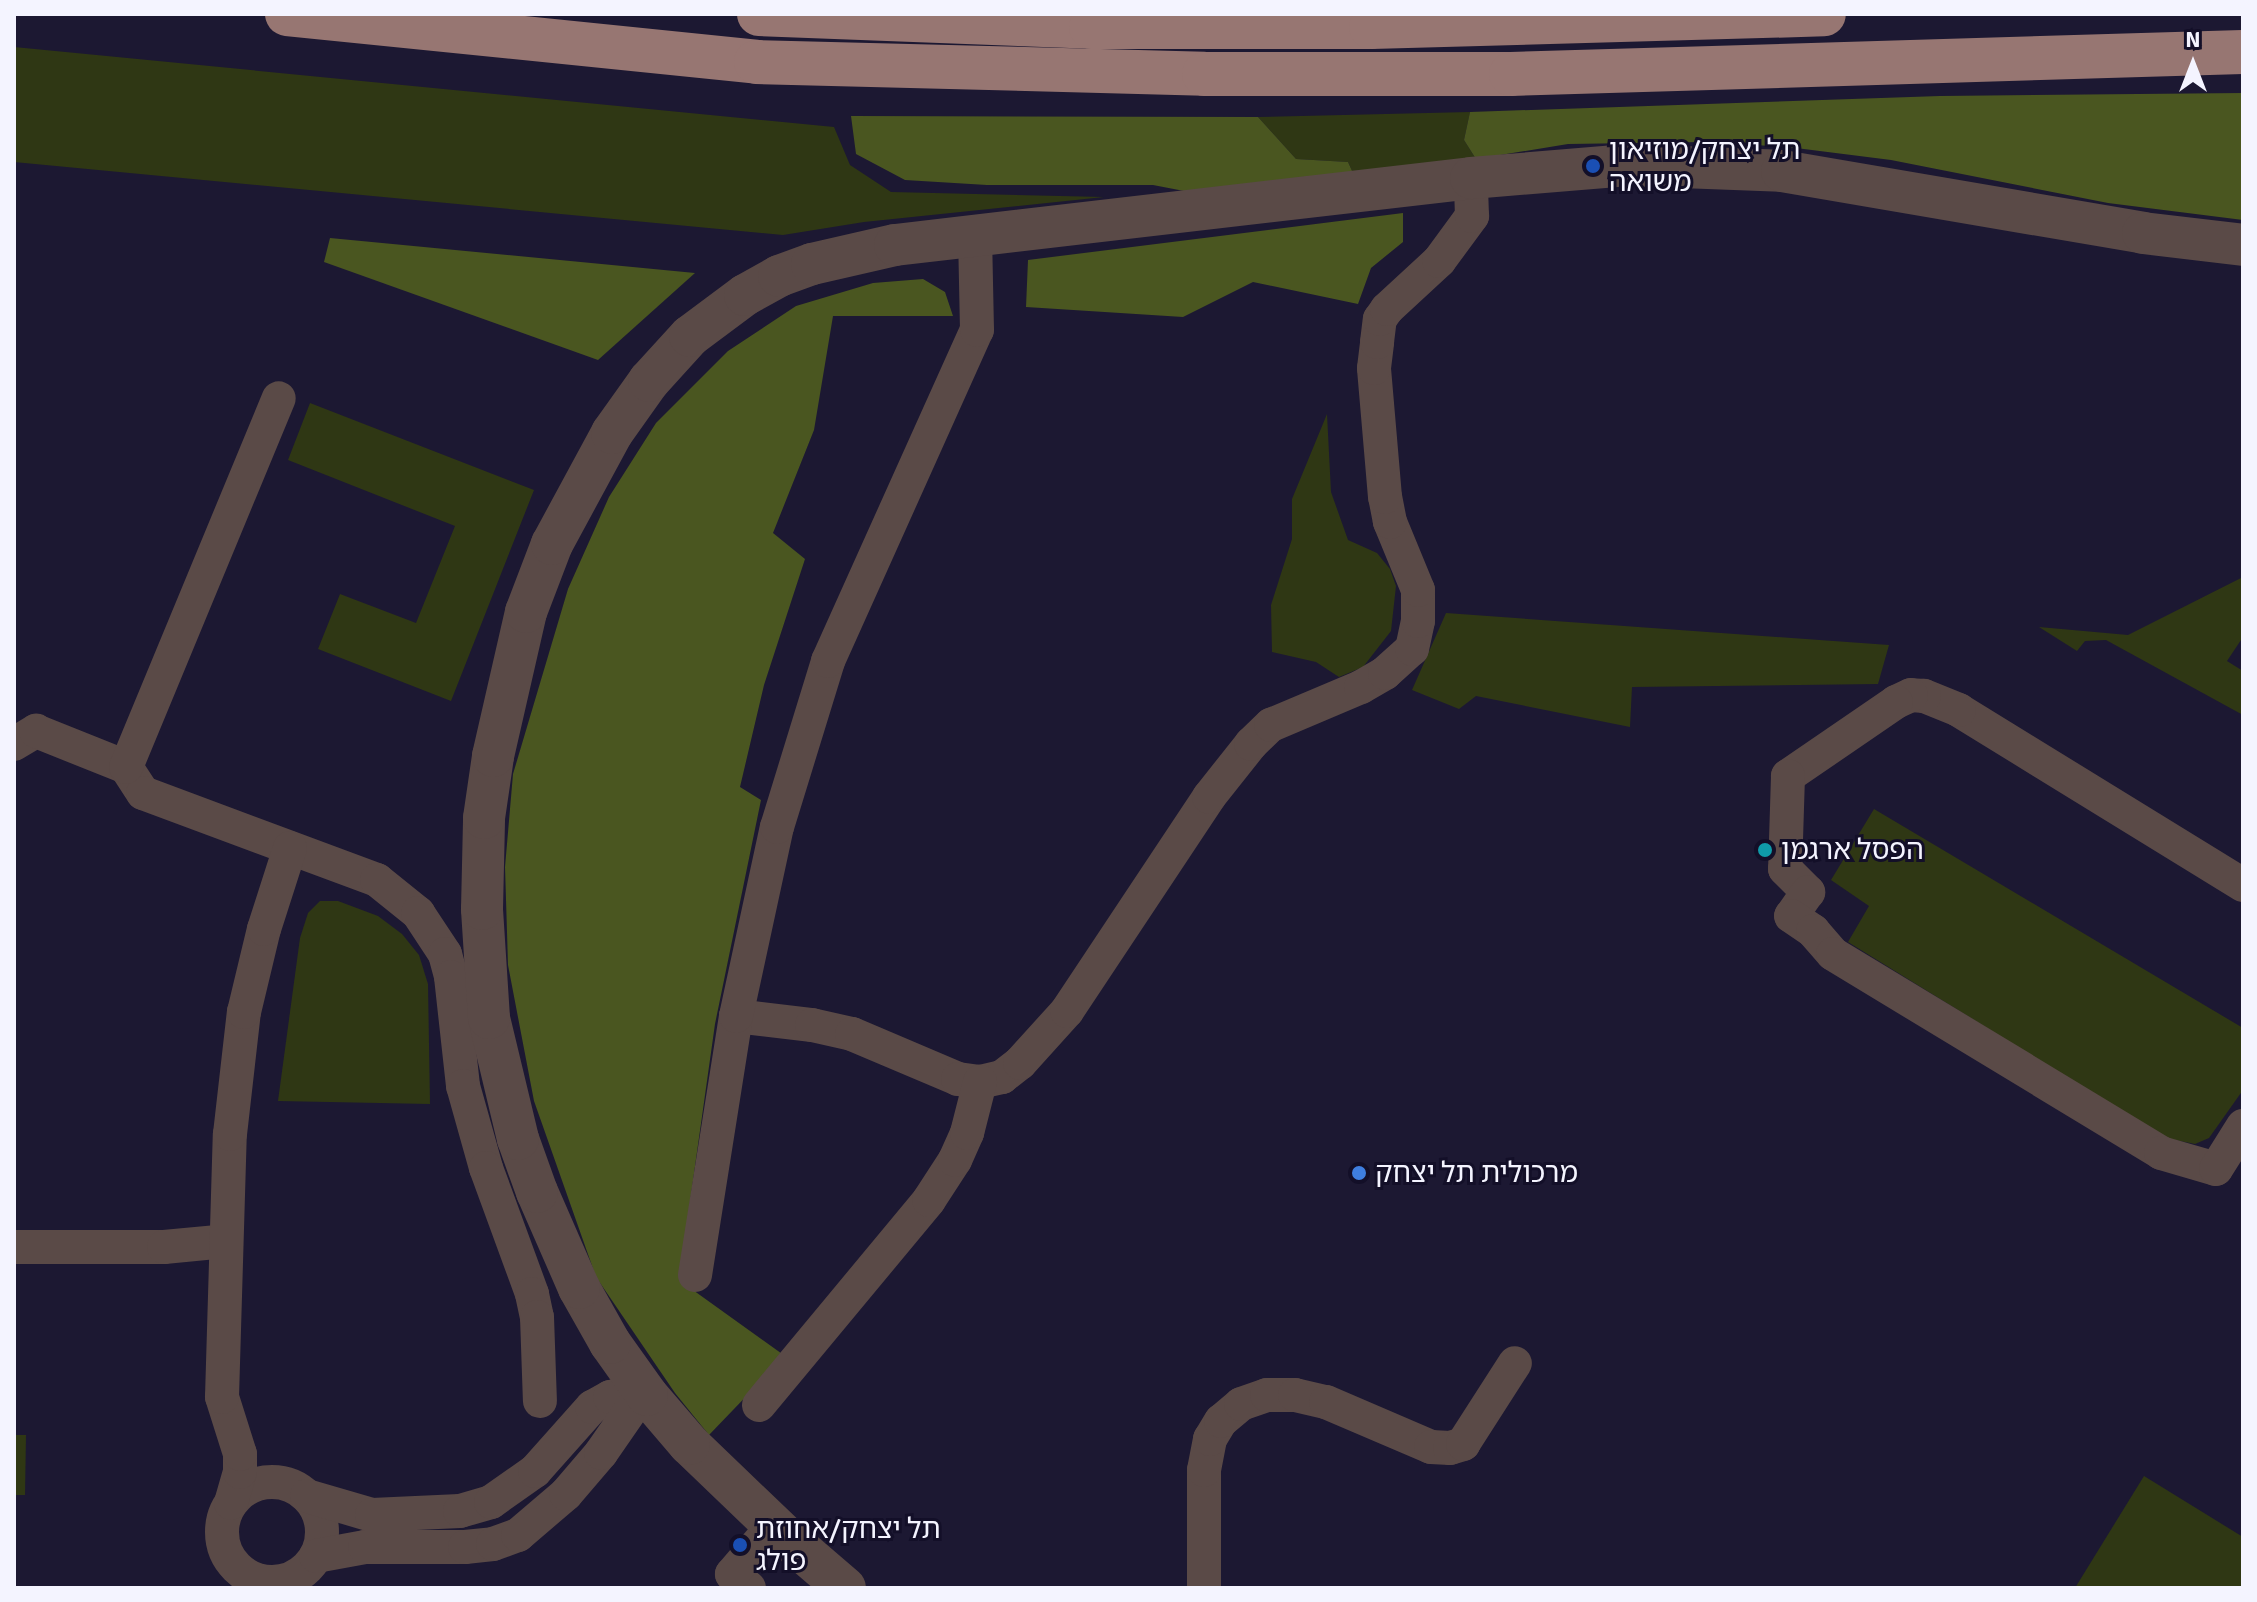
<!DOCTYPE html>
<html>
<head>
<meta charset="utf-8">
<style>
  body { margin:0 }
  #map { position:relative; width:2257px; height:1602px; overflow:hidden; background:#1c1832; font-family:Signika,"Noto Sans Hebrew",sans-serif }
  div>[style] { position:absolute }
  .green>* { inset:0; background:#2f3714 }
  .forest>* { inset:0; background:#4a5620 }
  .minor>* { height:34px; margin:-17px; padding:0 17px; transform-origin:17px; border-radius:17px; background:#5a4a47 }
  .minor>.ring { margin:-17px; padding:0; box-sizing:content-box; background:none; border:34px solid #5a4a47; border-radius:50% }
  .tertiary>* { height:42px; margin:-21px; padding:0 21px; transform-origin:21px; border-radius:21px; background:#5a4a47 }
  .primary>* { height:44px; margin:-22px; padding:0 22px; transform-origin:22px; border-radius:22px; background:#977672 }
  .dots>* { width:22px; height:22px; translate:-50% -50%; box-sizing:border-box; border:4px solid #130f28; border-radius:50% }
  span { translate:-50% -50%; white-space:nowrap; text-align:center; line-height:1.15; -webkit-text-stroke:6px #130f28; paint-order:stroke }
  .poi-label { font-size:28px; color:#f4f4ff }
  .left { translate:0 -50%; text-align:left }
  .frame { position:absolute; inset:0; border:16px solid #f4f4ff; pointer-events:none }
  .north { position:absolute; left:2153px; top:24px; width:80px; height:80px; -webkit-text-stroke:6px #130f28; paint-order:stroke; rotate:0deg; font-size:22px; font-weight:700; line-height:32px; text-align:center; color:#f4f4ff }
  .north::after { content:''; display:block; margin:auto; width:28px; height:36px; background:#f4f4ff; clip-path:polygon(50% 0,100% 100%,50% 72%,0 100%) }
</style>
</head>
<body>
<div id="map">
  <div class="green">
    <i style="clip-path:polygon(14px 47px,834px 127px,850px 165px,891px 192px,1104px 197px,864px 222px,783px 235px,14px 162px)"></i>
    <i style="clip-path:polygon(1470px 112px,1464px 140px,1476px 159px,1353px 173px,1348px 162px,1296px 159px,1258px 117px)"></i>
    <i style="clip-path:polygon(310px 403px,534px 490px,451px 701px,318px 649px,340px 594px,416px 623px,455px 526px,288px 460px)"></i>
    <i style="clip-path:polygon(1327px 414px,1331px 492px,1348px 540px,1377px 553px,1390px 569px,1396px 586px,1391px 631px,1363px 667px,1339px 677px,1316px 662px,1272px 652px,1271px 605px,1292px 539px,1292px 499px)"></i>
    <i style="clip-path:polygon(2243px 577px,2243px 637px,2227px 661px,2243px 671px,2243px 715px,2106px 640px,2085px 641px,2077px 651px,2039px 627px,2128px 635px)"></i>
    <i style="clip-path:polygon(1446px 613px,1889px 645px,1878px 684px,1632px 687px,1630px 727px,1476px 696px,1459px 709px,1412px 690px)"></i>
    <i style="clip-path:polygon(1874px 809px,2243px 1028px,2243px 1090px,2209px 1138px,2195px 1144px,2165px 1138px,1848px 942px,1869px 906px,1831px 880px)"></i>
    <i style="clip-path:polygon(320px 901px,338px 901px,378px 916px,402px 934px,419px 955px,428px 984px,430px 1104px,278px 1101px,300px 938px,308px 913px)"></i>
    <i style="clip-path:polygon(14px 1435px,26px 1435px,25px 1495px,14px 1495px)"></i>
    <i style="clip-path:polygon(2144px 1476px,2243px 1537px,2243px 1588px,2075px 1588px)"></i>
  </div>
  <div class="forest">
    <i style="clip-path:polygon(2243px 93px,2243px 220px,2108px 203px,1891px 160px,1788px 147px,1703px 142px,1568px 144px,1476px 159px,1464px 140px,1470px 112px,1940px 96px)"></i>
    <i style="clip-path:polygon(851px 116px,1258px 117px,1296px 159px,1348px 162px,1353px 173px,1210px 196px,1153px 185px,987px 185px,905px 180px,856px 154px)"></i>
    <i style="clip-path:polygon(1403px 213px,1403px 242px,1371px 268px,1358px 304px,1253px 282px,1183px 317px,1026px 307px,1028px 260px)"></i>
    <i style="clip-path:polygon(330px 238px,695px 273px,598px 360px,324px 262px)"></i>
    <i style="clip-path:polygon(923px 279px,945px 292px,953px 316px,833px 316px,814px 430px,773px 533px,805px 559px,764px 685px,740px 787px,761px 800px,715px 1024px,679px 1280px,785px 1356px,709px 1435px,675px 1393px,596px 1277px,534px 1101px,508px 965px,505px 867px,513px 774px,568px 589px,609px 497px,656px 423px,728px 351px,796px 306px,873px 283px)"></i>
  </div>
  <div class="minor">
    <i style="left:14px;top:744px;width:26px;rotate:-31deg"></i>
    <i style="left:36px;top:731px;width:97px;rotate:21.8deg"></i>
    <i style="left:126px;top:767px;width:31px;rotate:57deg"></i>
    <i style="left:143px;top:793px;width:250px;rotate:20.4deg"></i>
    <i style="left:377px;top:880px;width:53px;rotate:38.8deg"></i>
    <i style="left:418px;top:913px;width:49px;rotate:56.6deg"></i>
    <i style="left:445px;top:954px;width:24px;rotate:75deg"></i>
    <i style="left:451px;top:977px;width:110px;rotate:83.7deg"></i>
    <i style="left:463px;top:1086px;width:85px;rotate:74.3deg"></i>
    <i style="left:486px;top:1168px;width:134px;rotate:69.9deg"></i>
    <i style="left:532px;top:1294px;width:24px;rotate:78deg"></i>
    <i style="left:537px;top:1317px;width:84px;rotate:88deg"></i>
    <i style="left:126px;top:767px;width:399px;rotate:-67.5deg"></i>
    <i style="left:2243px;top:885px;width:334px;rotate:-148.4deg"></i>
    <i style="left:1959px;top:710px;width:38px;rotate:-158deg"></i>
    <i style="left:1924px;top:696px;width:13px;rotate:-176deg"></i>
    <i style="left:1911px;top:695px;width:17px;rotate:155deg"></i>
    <i style="left:1896px;top:702px;width:131px;rotate:145.6deg"></i>
    <i style="left:1788px;top:776px;width:93px;rotate:91.8deg"></i>
    <i style="left:1785px;top:869px;width:33px;rotate:45deg"></i>
    <i style="left:1808px;top:892px;width:29px;rotate:125deg"></i>
    <i style="left:1791px;top:916px;width:27px;rotate:34deg"></i>
    <i style="left:1813px;top:931px;width:30px;rotate:49deg"></i>
    <i style="left:1833px;top:954px;width:384px;rotate:31.2deg"></i>
    <i style="left:2161px;top:1153px;width:57px;rotate:16.2deg"></i>
    <i style="left:2216px;top:1169px;width:51px;rotate:-57.9deg"></i>
    <i style="left:736px;top:1016px;width:77px;rotate:6.8deg"></i>
    <i style="left:812px;top:1025px;width:41px;rotate:12.7deg"></i>
    <i style="left:852px;top:1034px;width:115px;rotate:23deg"></i>
    <i style="left:958px;top:1079px;width:22px;rotate:8deg"></i>
    <i style="left:980px;top:1082px;width:23px;rotate:-13deg"></i>
    <i style="left:1002px;top:1077px;width:23px;rotate:-38deg"></i>
    <i style="left:1020px;top:1063px;width:70px;rotate:-47.9deg"></i>
    <i style="left:1067px;top:1011px;width:257px;rotate:-56.4deg"></i>
    <i style="left:1209px;top:797px;width:68px;rotate:-51.6deg"></i>
    <i style="left:1251px;top:744px;width:28px;rotate:-44deg"></i>
    <i style="left:1271px;top:725px;width:98px;rotate:-22.9deg"></i>
    <i style="left:1361px;top:687px;width:28px;rotate:-30deg"></i>
    <i style="left:1385px;top:673px;width:36px;rotate:-42deg"></i>
    <i style="left:1412px;top:649px;width:29px;rotate:-78deg"></i>
    <i style="left:1418px;top:621px;width:31px;rotate:-90deg"></i>
    <i style="left:1418px;top:590px;width:74px;rotate:-112.4deg"></i>
    <i style="left:1390px;top:522px;width:25px;rotate:-101deg"></i>
    <i style="left:1385px;top:497px;width:129px;rotate:-94.9deg"></i>
    <i style="left:1374px;top:368px;width:26px;rotate:-83deg"></i>
    <i style="left:1377px;top:342px;width:23px;rotate:-83deg"></i>
    <i style="left:1380px;top:319px;width:12px;rotate:-55deg"></i>
    <i style="left:1387px;top:309px;width:71px;rotate:-42.7deg"></i>
    <i style="left:1439px;top:261px;width:56px;rotate:-53.7deg"></i>
    <i style="left:1472px;top:216px;width:38px;rotate:-92deg"></i>
    <i style="left:14px;top:1247px;width:150px"></i>
    <i style="left:164px;top:1247px;width:62px;rotate:-5.5deg"></i>
    <i style="left:695px;top:1275px;width:262px;rotate:-81deg"></i>
    <i style="left:736px;top:1016px;width:193px;rotate:-77.8deg"></i>
    <i style="left:777px;top:827px;width:174px;rotate:-72.9deg"></i>
    <i style="left:828px;top:661px;width:363px;rotate:-65.8deg"></i>
    <i style="left:977px;top:330px;width:94px;rotate:-91.2deg"></i>
    <i style="left:759px;top:1405px;width:266px;rotate:-50.3deg"></i>
    <i style="left:929px;top:1200px;width:48px;rotate:-57deg"></i>
    <i style="left:955px;top:1160px;width:30px;rotate:-66deg"></i>
    <i style="left:967px;top:1133px;width:53px;rotate:-75.7deg"></i>
    <i class="ring" style="left:222px;top:1482px;width:66px;height:66px"></i>
    <i style="left:307px;top:1496px;width:68px;rotate:16.3deg"></i>
    <i style="left:372px;top:1515px;width:88px;rotate:-2.6deg"></i>
    <i style="left:460px;top:1511px;width:32px;rotate:-16deg"></i>
    <i style="left:491px;top:1502px;width:54px;rotate:-35.2deg"></i>
    <i style="left:535px;top:1471px;width:86px;rotate:-48.3deg"></i>
    <i style="left:592px;top:1407px;width:21px;rotate:-29deg"></i>
    <i style="left:610px;top:1397px;width:35px;rotate:-10deg"></i>
    <i style="left:231px;top:1503px;width:32px;rotate:-74deg"></i>
    <i style="left:240px;top:1472px;width:18px;rotate:-90deg"></i>
    <i style="left:240px;top:1454px;width:60px;rotate:-107.5deg"></i>
    <i style="left:222px;top:1397px;width:263px;rotate:-88.3deg"></i>
    <i style="left:230px;top:1134px;width:123px;rotate:-83.5deg"></i>
    <i style="left:244px;top:1012px;width:85px;rotate:-76.5deg"></i>
    <i style="left:264px;top:929px;width:85px;rotate:-72.2deg"></i>
    <i style="left:316px;top:1556px;width:50px;rotate:-10.4deg"></i>
    <i style="left:365px;top:1547px;width:100px"></i>
    <i style="left:465px;top:1547px;width:28px;rotate:-6deg"></i>
    <i style="left:493px;top:1544px;width:27px;rotate:-20deg"></i>
    <i style="left:518px;top:1535px;width:63px;rotate:-40.5deg"></i>
    <i style="left:566px;top:1494px;width:54px;rotate:-49.5deg"></i>
    <i style="left:601px;top:1453px;width:75px;rotate:-55.3deg"></i>
    <i style="left:749px;top:1588px;width:22px;rotate:-141deg"></i>
    <i style="left:732px;top:1574px;width:63px;rotate:-49.5deg"></i>
    <i style="left:1204px;top:1588px;width:118px;rotate:-90deg"></i>
    <i style="left:1204px;top:1470px;width:32px;rotate:-79deg"></i>
    <i style="left:1210px;top:1439px;width:21px;rotate:-59deg"></i>
    <i style="left:1221px;top:1421px;width:26px;rotate:-40deg"></i>
    <i style="left:1241px;top:1404px;width:28px;rotate:-19deg"></i>
    <i style="left:1267px;top:1395px;width:28px"></i>
    <i style="left:1295px;top:1395px;width:32px;rotate:13deg"></i>
    <i style="left:1326px;top:1402px;width:114px;rotate:23.2deg"></i>
    <i style="left:1431px;top:1447px;width:19px;rotate:3deg"></i>
    <i style="left:1450px;top:1448px;width:14px;rotate:-17deg"></i>
    <i style="left:1463px;top:1444px;width:96px;rotate:-57.3deg"></i>
  </div>
  <div class="tertiary">
    <i style="left:845px;top:1588px;width:75px;rotate:-139.3deg"></i>
    <i style="left:788px;top:1539px;width:137px;rotate:-136.2deg"></i>
    <i style="left:689px;top:1444px;width:65px;rotate:-130.6deg"></i>
    <i style="left:647px;top:1395px;width:64px;rotate:-125.4deg"></i>
    <i style="left:610px;top:1343px;width:63px;rotate:-119.4deg"></i>
    <i style="left:579px;top:1288px;width:105px;rotate:-113.6deg"></i>
    <i style="left:537px;top:1192px;width:56px;rotate:-109.7deg"></i>
    <i style="left:518px;top:1139px;width:124px;rotate:-103.5deg"></i>
    <i style="left:489px;top:1018px;width:109px;rotate:-93.7deg"></i>
    <i style="left:482px;top:909px;width:91px;rotate:-88.7deg"></i>
    <i style="left:484px;top:818px;width:63px;rotate:-81.7deg"></i>
    <i style="left:493px;top:756px;width:148px;rotate:-77.1deg"></i>
    <i style="left:526px;top:612px;width:73px;rotate:-69.1deg"></i>
    <i style="left:552px;top:544px;width:126px;rotate:-61.6deg"></i>
    <i style="left:612px;top:433px;width:64px;rotate:-54.6deg"></i>
    <i style="left:649px;top:381px;width:61px;rotate:-47.7deg"></i>
    <i style="left:690px;top:336px;width:69px;rotate:-36.7deg"></i>
    <i style="left:745px;top:295px;width:39px;rotate:-29deg"></i>
    <i style="left:779px;top:276px;width:35px;rotate:-20deg"></i>
    <i style="left:812px;top:264px;width:85px;rotate:-12.9deg"></i>
    <i style="left:895px;top:245px;width:580px;rotate:-6.63deg"></i>
    <i style="left:1471px;top:178px;width:158px;rotate:-4.7deg"></i>
    <i style="left:1628px;top:165px;width:154px;rotate:2.2deg"></i>
    <i style="left:1782px;top:171px;width:366px;rotate:9.7deg"></i>
    <i style="left:2143px;top:233px;width:101px;rotate:6.8deg"></i>
  </div>
  <div class="primary">
    <i style="left:287px;top:14px;width:471px;rotate:5.8deg"></i>
    <i style="left:756px;top:62px;width:448px;rotate:1.5deg"></i>
    <i style="left:1204px;top:74px;width:307px"></i>
    <i style="left:1511px;top:74px;width:732px;rotate:-1.72deg"></i>
    <i style="left:759px;top:14px;width:332px;rotate:2.2deg"></i>
    <i style="left:1091px;top:27px;width:280px"></i>
    <i style="left:1371px;top:27px;width:453px;rotate:-1.6deg"></i>
  </div>
  <div class="dots">
    <i style="left:1593px;top:166px;background:#1a4fb4"></i>
    <i style="left:1765px;top:850px;background:#0f9aa8"></i>
    <i style="left:1359px;top:1173px;background:#3f7fe0"></i>
    <i style="left:740px;top:1545px;background:#1a4fb4"></i>
  </div>
  <div class="poi-label">
    <span class="left" style="left:1609px;top:166px">תל יצחק/מוזיאון<br>משואה</span>
    <span class="left" style="left:1781px;top:850px">הפסל ארגמן</span>
    <span class="left" style="left:1375px;top:1173px">מרכולית תל יצחק</span>
    <span class="left" style="left:756px;top:1545px">תל יצחק/אחוזת<br>פולג</span>
  </div>
  <div class="frame"></div>
  <div class="north">N</div>
</div>
</body>
</html>
